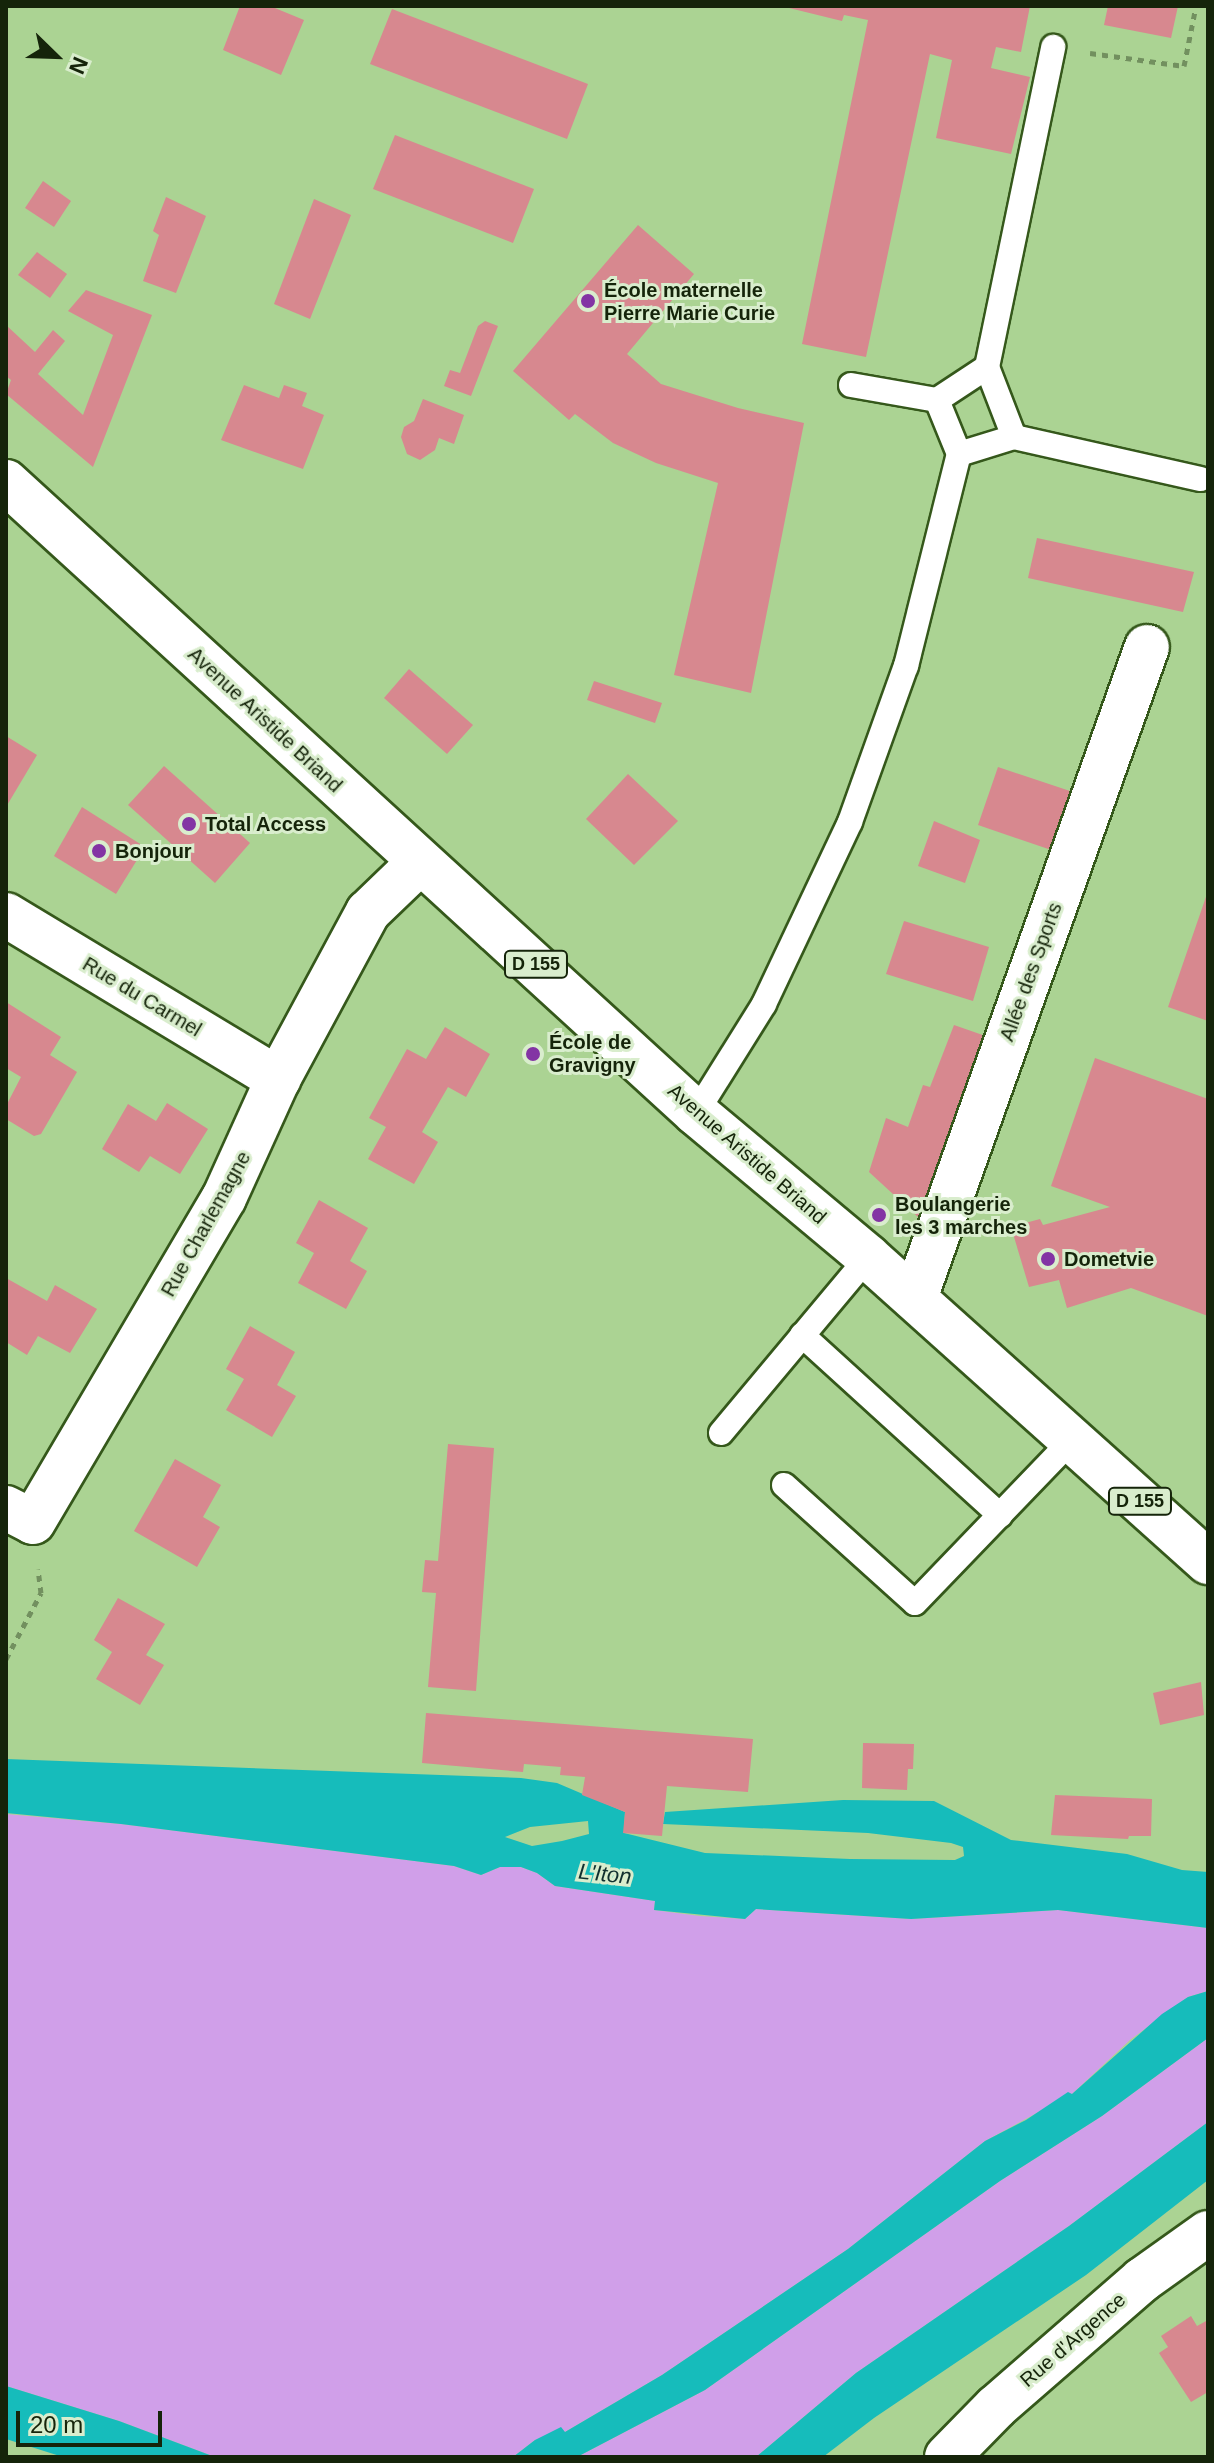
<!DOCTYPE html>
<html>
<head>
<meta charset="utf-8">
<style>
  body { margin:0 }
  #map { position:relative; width:1214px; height:2463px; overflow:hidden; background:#abd393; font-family:Helvetica,sans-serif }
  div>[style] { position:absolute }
  .green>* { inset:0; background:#d09fe9 }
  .water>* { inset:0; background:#16bcbb }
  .building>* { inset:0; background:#d7888f }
  .path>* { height:5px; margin-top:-2.5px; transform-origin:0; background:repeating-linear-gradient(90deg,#72905f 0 6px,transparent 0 12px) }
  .roads { filter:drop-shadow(2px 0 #35581b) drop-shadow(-2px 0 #35581b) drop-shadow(0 2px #35581b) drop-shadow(0 -2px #35581b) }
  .lane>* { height:24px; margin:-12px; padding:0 12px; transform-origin:12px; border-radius:12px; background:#fff }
  .street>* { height:44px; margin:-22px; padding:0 22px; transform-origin:22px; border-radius:22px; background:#fff }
  .primary>* { height:44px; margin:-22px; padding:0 22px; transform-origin:22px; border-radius:22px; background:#fff }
  .dots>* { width:22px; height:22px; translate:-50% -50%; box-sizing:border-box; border:4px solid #d9edcd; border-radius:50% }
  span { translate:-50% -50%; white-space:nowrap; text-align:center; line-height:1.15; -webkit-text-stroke:6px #d9edcd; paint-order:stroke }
  .shield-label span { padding:2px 6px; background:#d9edcd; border:2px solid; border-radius:6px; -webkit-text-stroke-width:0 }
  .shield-label { font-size:18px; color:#15240a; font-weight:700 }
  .poi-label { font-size:20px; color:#15240a; font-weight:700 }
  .left { translate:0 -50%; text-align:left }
  .street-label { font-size:20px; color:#15240a }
  .water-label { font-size:22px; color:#102f2e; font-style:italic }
  .frame { position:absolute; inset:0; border:8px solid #15240a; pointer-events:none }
  .north { position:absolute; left:16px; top:16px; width:80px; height:80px; -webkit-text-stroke:6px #d9edcd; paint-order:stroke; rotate:113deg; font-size:22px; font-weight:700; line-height:32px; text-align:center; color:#15240a }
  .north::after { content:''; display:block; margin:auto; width:28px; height:36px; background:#15240a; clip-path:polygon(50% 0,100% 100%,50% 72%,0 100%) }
  .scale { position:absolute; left:16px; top:2411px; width:146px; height:36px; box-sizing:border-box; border:4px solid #15240a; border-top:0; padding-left:10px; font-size:24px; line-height:28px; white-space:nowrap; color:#15240a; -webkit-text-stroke:6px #d9edcd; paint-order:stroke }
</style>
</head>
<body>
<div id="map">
  <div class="green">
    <i style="clip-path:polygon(6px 1814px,121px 1824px,454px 1866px,481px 1875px,500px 1867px,521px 1867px,537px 1873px,555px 1886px,655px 1901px,654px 1910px,700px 1916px,745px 1919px,756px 1909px,911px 1919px,1058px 1910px,1208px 1928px,1208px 1991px,1188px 1997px,1130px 2040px,1072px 2094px,985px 2141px,848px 2249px,662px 2375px,565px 2432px,535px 2440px,513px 2457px,215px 2457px,119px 2421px,6px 2386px)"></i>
    <i style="clip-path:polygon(1208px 2038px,1208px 2122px,1069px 2226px,856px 2373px,756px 2457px,577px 2457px,705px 2390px,1000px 2181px,1102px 2116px)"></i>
  </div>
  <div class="water">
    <i style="clip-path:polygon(evenodd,6px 1759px,521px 1778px,557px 1783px,625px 1812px,624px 1833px,705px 1853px,850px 1859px,955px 1860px,964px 1856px,963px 1847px,951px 1843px,868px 1833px,663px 1824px,665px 1812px,843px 1800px,934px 1801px,1011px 1840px,1127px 1854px,1182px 1870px,1208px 1872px,1208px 1928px,1058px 1910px,911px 1919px,756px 1909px,745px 1919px,654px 1910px,655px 1901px,555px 1886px,537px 1873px,521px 1867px,500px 1867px,481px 1875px,454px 1866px,121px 1824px,6px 1813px,6px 1759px,588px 1821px,589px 1834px,562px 1841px,532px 1846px,505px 1837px,530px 1827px,588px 1821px)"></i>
    <i style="clip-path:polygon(1208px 1991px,1208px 2038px,1102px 2116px,1000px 2181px,705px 2390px,577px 2457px,513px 2457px,535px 2440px,561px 2427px,565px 2432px,662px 2375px,848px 2249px,985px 2141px,1026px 2120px,1068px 2092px,1072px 2094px,1162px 2014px,1188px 1997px)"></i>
    <i style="clip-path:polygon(1208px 2122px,1208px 2180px,1086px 2275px,874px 2418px,823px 2457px,756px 2457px,856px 2373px,1069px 2226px)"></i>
    <i style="clip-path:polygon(6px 2386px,119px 2421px,215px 2457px,63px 2457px,6px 2439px)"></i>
  </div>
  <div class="building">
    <i style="clip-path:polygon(240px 6px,270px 6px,304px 20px,281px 75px,223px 50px)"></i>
    <i style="clip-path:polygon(781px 6px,1030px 6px,1021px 52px,996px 47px,991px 68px,1030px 77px,1011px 154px,936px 138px,952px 60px,930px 54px,866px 357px,802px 344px,868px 20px,844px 15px,842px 21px)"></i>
    <i style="clip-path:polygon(1108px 6px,1178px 6px,1171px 38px,1104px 25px)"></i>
    <i style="clip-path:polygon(392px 9px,588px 84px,567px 139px,370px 64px)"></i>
    <i style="clip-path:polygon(395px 135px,534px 189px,513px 243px,373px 189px)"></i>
    <i style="clip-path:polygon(43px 181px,71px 201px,54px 227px,25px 208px)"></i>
    <i style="clip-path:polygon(166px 197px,206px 216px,176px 293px,143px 281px,159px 235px,153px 231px)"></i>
    <i style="clip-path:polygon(314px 199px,351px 215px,310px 319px,274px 304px)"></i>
    <i style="clip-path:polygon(638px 225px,694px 274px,627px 354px,661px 384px,738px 408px,804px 423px,751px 693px,674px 675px,718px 483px,656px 463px,613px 443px,575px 414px,569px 420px,513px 371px)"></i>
    <i style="clip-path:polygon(37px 252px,67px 274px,50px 298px,18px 275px)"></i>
    <i style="clip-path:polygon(86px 290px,152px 315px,93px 467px,6px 394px,11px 380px,6px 376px,6px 325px,35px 352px,53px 330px,65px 341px,38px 374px,83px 415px,113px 335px,68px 311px)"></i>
    <i style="clip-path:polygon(485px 321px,498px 326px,471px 396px,444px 386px,450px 370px,460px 373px,478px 326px)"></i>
    <i style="clip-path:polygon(244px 385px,279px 398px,284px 385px,307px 393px,302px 406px,324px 415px,303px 469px,221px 440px)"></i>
    <i style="clip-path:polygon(423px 399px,464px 415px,454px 444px,439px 438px,435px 450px,420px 460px,407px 454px,401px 437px,404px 427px,414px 421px)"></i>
    <i style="clip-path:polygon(1037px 538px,1194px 572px,1183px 612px,1028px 578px)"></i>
    <i style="clip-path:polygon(409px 669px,473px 725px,447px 754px,384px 698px)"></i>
    <i style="clip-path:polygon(594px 681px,662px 703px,655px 723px,587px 700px)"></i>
    <i style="clip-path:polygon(6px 736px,37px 755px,6px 807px)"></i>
    <i style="clip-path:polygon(164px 766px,250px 843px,215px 883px,128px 805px)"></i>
    <i style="clip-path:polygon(998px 767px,1085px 796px,1063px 854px,978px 825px)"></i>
    <i style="clip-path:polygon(628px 774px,678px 821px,634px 865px,586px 819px)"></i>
    <i style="clip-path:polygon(82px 807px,145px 847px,116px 894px,54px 856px)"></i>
    <i style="clip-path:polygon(934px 821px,980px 840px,965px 883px,918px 866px)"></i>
    <i style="clip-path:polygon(1208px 891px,1208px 1021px,1168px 1007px)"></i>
    <i style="clip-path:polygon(904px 921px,989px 947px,973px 1001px,886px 974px)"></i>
    <i style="clip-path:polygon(6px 1002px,61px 1037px,50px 1055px,77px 1072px,41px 1134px,34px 1136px,6px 1119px,6px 1106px,21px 1077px,6px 1068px)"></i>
    <i style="clip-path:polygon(954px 1025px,997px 1040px,930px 1228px,869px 1172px,886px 1118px,908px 1127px,923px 1085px,930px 1087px)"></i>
    <i style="clip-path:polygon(445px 1027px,490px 1054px,466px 1097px,448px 1087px,422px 1132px,438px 1142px,414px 1184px,368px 1159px,386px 1127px,369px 1118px,407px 1049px,426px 1059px)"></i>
    <i style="clip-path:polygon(1095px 1058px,1208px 1099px,1208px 1316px,1131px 1288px,1067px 1308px,1059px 1280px,1029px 1287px,1011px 1227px,1040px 1219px,1043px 1225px,1110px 1207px,1051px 1186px)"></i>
    <i style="clip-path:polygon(167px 1103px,208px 1129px,180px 1174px,150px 1156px,139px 1172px,102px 1149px,128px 1104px,156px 1121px)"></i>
    <i style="clip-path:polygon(319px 1200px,368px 1228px,350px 1261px,367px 1271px,346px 1309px,298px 1283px,314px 1253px,296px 1243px)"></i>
    <i style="clip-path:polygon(6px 1278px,47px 1301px,55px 1285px,97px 1309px,70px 1353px,38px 1336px,27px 1355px,6px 1342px)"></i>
    <i style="clip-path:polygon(250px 1326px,295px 1352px,277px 1385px,296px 1396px,272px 1437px,226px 1410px,244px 1379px,226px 1369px)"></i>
    <i style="clip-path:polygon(448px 1444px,494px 1448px,476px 1691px,428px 1687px,436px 1593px,422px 1592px,425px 1560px,438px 1561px)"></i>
    <i style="clip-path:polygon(175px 1459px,221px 1485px,203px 1517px,220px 1527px,197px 1567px,134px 1531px)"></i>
    <i style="clip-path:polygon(118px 1598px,165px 1624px,146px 1655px,164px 1665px,140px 1705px,96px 1679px,112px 1652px,94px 1640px)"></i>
    <i style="clip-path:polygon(1201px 1682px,1204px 1715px,1160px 1725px,1153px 1693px)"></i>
    <i style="clip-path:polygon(426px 1713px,753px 1739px,748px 1792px,667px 1786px,662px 1836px,623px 1833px,625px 1812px,582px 1795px,585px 1777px,560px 1775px,561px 1767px,524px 1764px,523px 1772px,422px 1763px)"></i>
    <i style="clip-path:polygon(863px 1743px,914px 1744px,913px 1769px,908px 1769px,907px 1790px,862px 1788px)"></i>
    <i style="clip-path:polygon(1055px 1795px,1152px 1799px,1151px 1836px,1129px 1836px,1128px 1839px,1051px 1835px)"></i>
    <i style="clip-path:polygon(1191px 2316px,1197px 2326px,1208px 2320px,1208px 2392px,1191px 2402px,1159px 2353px,1168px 2347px,1161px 2336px)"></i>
  </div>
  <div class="path">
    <i style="left:1090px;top:53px;width:95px;rotate:7.9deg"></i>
    <i style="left:1184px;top:66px;width:61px;rotate:-78.7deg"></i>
    <i style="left:6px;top:1659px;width:75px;rotate:-62.1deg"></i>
    <i style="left:41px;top:1593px;width:24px;rotate:-97deg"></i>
  </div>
  <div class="roads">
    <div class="lane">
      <i style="left:851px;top:385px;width:87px;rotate:9.9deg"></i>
      <i style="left:937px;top:400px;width:60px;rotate:-33.4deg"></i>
      <i style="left:937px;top:400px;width:58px;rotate:67.8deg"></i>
      <i style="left:1014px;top:437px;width:75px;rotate:-111.1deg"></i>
      <i style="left:987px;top:367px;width:327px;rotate:-78.3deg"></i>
      <i style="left:696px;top:1113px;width:128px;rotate:-58deg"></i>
      <i style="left:764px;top:1004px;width:201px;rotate:-64.7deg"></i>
      <i style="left:850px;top:822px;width:166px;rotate:-70.3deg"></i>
      <i style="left:906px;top:666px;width:219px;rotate:-76deg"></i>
      <i style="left:959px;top:454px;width:58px;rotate:-17.2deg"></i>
      <i style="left:1014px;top:437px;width:191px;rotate:12.7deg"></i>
      <i style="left:802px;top:1335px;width:268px;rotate:42.3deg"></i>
      <i style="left:721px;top:1433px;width:229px;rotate:-50.1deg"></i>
      <i style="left:784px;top:1485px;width:176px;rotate:42deg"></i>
      <i style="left:915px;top:1603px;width:226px;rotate:-46.1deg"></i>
    </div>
    <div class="street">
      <i style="left:6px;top:915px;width:318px;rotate:31.1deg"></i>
      <i style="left:915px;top:1298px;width:691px;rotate:-70.39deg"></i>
      <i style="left:6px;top:1508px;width:30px;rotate:27deg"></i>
      <i style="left:33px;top:1522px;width:376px;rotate:-59.5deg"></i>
      <i style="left:224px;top:1198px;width:131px;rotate:-65.6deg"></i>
      <i style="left:278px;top:1079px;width:190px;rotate:-61.7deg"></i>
      <i style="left:368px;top:912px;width:72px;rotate:-43.9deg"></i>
      <i style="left:947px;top:2457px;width:70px;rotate:-45.6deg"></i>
      <i style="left:996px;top:2407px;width:194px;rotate:-41deg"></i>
      <i style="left:1142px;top:2280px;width:81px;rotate:-35.5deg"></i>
    </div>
    <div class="primary">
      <i style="left:6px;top:482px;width:935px;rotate:42.44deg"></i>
      <i style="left:696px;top:1113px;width:224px;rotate:39.9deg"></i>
      <i style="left:868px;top:1257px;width:457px;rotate:41.9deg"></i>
    </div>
  </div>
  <div class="dots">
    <i style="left:588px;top:301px;background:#8334a4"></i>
    <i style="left:189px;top:824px;background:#8334a4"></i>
    <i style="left:99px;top:851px;background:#8334a4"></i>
    <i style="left:533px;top:1054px;background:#8334a4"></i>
    <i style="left:879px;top:1215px;background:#8334a4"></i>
    <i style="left:1048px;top:1259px;background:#8334a4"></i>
  </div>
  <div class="shield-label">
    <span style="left:536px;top:964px">D 155</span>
    <span style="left:1140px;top:1501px">D 155</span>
  </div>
  <div class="poi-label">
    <span class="left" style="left:604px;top:302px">École maternelle<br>Pierre Marie Curie</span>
    <span class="left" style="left:205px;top:824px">Total Access</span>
    <span class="left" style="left:115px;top:851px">Bonjour</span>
    <span class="left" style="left:549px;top:1054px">École de<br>Gravigny</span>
    <span class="left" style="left:895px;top:1216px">Boulangerie<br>les 3 marches</span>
    <span class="left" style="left:1064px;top:1259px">Dometvie</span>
  </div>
  <div class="street-label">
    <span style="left:265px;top:720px;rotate:43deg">Avenue Aristide Briand</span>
    <span style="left:1031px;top:972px;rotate:-70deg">Allée des Sports</span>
    <span style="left:142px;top:997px;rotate:31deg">Rue du Carmel</span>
    <span style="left:747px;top:1154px;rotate:41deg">Avenue Aristide Briand</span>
    <span style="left:206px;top:1224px;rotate:-61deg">Rue Charlemagne</span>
    <span style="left:1073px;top:2340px;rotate:-41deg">Rue d'Argence</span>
  </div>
  <div class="water-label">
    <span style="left:605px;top:1874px;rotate:6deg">L'Iton</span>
  </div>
  <div class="frame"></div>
  <div class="north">N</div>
  <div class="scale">20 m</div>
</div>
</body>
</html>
